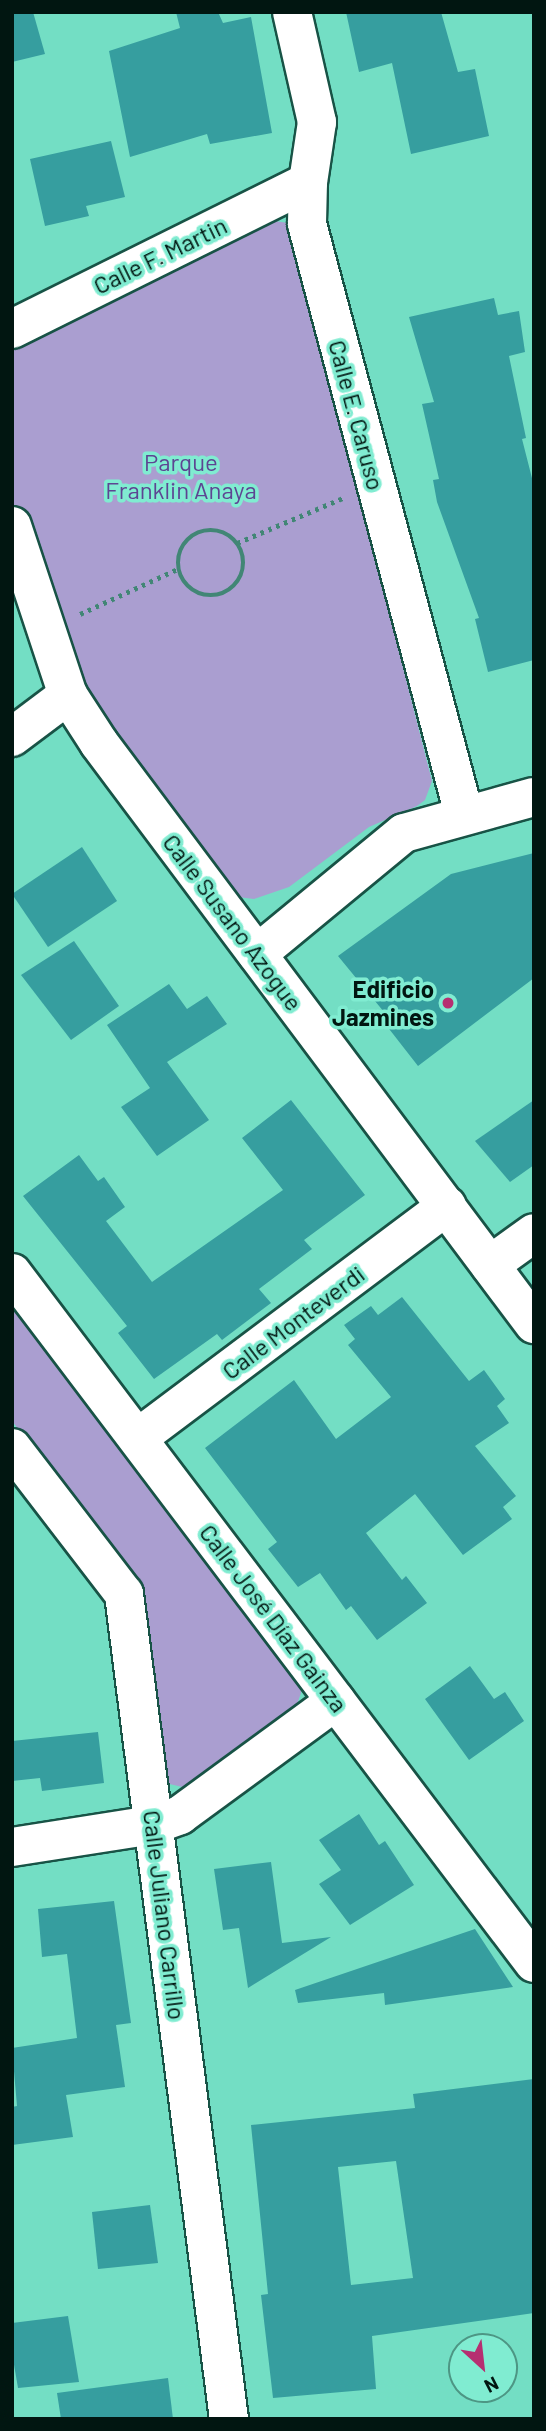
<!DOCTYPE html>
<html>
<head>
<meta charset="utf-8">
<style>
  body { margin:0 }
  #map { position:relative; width:546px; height:2431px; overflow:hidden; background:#73dec4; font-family:Barlow,sans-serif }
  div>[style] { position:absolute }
  .green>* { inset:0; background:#aa9ed0 }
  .building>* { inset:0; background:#369e9f }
  .path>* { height:4.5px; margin-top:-2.25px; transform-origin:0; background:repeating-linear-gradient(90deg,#418675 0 3.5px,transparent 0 8.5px) }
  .path>.ring { margin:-2.25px; padding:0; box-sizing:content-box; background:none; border:4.5px solid #418675; border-radius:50% }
  .roads { filter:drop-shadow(2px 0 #185346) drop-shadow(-2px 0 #185346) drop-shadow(0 2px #185346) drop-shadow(0 -2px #185346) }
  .minor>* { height:38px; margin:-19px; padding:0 19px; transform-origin:19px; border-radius:19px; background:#fff }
  .dots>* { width:19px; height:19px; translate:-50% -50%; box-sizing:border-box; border:4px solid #80ecd1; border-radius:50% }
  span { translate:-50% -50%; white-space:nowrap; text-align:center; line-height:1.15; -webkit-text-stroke:7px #80ecd1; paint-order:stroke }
  .street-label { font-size:24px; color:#011611 }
  .park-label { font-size:24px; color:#5d4592 }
  .poi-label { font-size:24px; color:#011611; font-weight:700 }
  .right { translate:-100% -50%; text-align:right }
  .frame { position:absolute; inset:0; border:14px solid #011611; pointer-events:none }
  .north { position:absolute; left:448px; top:2333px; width:70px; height:70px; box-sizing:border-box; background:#80ecd1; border:2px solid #4d9684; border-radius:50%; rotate:153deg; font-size:19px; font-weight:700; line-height:28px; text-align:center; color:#011611 }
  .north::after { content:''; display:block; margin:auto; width:24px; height:32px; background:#b62f71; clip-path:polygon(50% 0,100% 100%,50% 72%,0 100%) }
</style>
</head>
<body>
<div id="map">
  <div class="green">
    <i style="clip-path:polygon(268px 220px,288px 223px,294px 242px,432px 781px,425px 800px,417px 806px,369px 827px,289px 887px,254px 899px,238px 897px,229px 889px,113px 735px,63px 651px,34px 576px,12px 498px,12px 347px)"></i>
    <i style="clip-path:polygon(12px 1303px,300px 1680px,301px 1693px,296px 1707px,187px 1788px,165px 1783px,136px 1581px,12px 1421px)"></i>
  </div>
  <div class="building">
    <i style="clip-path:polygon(12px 12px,33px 12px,45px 54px,12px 62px)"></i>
    <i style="clip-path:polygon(176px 12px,218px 12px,223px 23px,251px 17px,272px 133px,210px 144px,207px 134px,130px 157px,109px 51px,180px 28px)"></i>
    <i style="clip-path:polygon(346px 12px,441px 12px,458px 72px,475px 69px,489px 136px,411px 154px,392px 63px,359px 72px)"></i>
    <i style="clip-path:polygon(111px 141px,125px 197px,86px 206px,89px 216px,45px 226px,30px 159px)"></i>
    <i style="clip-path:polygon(494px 298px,498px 315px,519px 311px,525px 352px,509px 356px,526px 438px,522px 439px,534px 486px,534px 660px,488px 672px,475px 619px,479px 618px,437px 502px,433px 480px,439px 479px,422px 404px,434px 402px,409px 317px)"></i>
    <i style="clip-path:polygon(82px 847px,117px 901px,48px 947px,12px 894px)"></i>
    <i style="clip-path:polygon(534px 853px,534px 978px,418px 1066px,379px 1016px,384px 1012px,338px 956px,451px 874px)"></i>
    <i style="clip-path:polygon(74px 941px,119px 1006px,71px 1040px,21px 975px)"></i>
    <i style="clip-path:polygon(169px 984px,187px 1009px,207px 996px,227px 1024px,167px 1062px,209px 1120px,157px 1156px,121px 1107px,150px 1088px,107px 1025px)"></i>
    <i style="clip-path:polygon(291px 1100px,365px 1195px,304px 1240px,312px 1249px,259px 1289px,271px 1303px,222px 1340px,217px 1334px,154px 1379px,118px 1333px,127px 1326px,23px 1196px,79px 1155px,98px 1181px,104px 1177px,125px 1207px,106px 1221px,152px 1282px,283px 1190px,242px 1138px)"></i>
    <i style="clip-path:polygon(534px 1100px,534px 1165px,510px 1182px,475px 1141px)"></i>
    <i style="clip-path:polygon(402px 1297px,469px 1381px,484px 1370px,505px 1399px,497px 1406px,509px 1423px,475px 1446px,516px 1496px,503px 1507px,512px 1519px,463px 1555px,415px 1494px,366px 1533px,402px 1580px,406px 1576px,427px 1603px,377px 1640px,351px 1606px,346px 1610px,320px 1573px,298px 1587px,268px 1549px,277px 1542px,205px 1448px,294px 1380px,336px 1439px,391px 1397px,348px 1345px,355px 1339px,344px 1325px,371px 1306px,378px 1315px)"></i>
    <i style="clip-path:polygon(470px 1666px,494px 1699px,505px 1692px,524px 1721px,469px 1760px,425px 1699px)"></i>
    <i style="clip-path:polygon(98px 1732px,104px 1783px,42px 1791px,40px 1778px,12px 1781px,12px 1741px)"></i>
    <i style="clip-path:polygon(359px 1814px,379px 1845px,385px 1841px,414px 1885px,350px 1925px,319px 1884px,341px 1870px,319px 1840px)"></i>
    <i style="clip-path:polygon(271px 1862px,282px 1943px,331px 1937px,248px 1988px,239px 1928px,223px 1930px,214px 1869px)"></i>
    <i style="clip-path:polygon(114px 1901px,131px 2023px,116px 2025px,125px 2087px,66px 2095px,73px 2137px,12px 2145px,12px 2107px,17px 2106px,12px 2048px,77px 2038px,67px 1954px,42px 1957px,38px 1909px)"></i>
    <i style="clip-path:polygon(475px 1929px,513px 1987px,385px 2005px,384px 1993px,298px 2003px,295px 1990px)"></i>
    <i style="clip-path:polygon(evenodd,534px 2079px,534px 2313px,372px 2336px,376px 2389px,273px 2398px,261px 2295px,268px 2294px,251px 2125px,415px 2108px,413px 2094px,534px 2079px,396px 2161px,413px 2278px,351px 2285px,338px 2167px,396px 2161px)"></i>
    <i style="clip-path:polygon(150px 2205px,158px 2263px,98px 2269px,92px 2212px)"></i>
    <i style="clip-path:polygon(68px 2316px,79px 2382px,18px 2388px,12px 2353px,12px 2323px)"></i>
    <i style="clip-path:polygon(168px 2378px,173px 2419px,61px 2419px,57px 2393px)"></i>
  </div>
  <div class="path">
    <i class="ring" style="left:178px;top:530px;width:61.5px;height:61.5px"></i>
    <i style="left:237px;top:543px;width:115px;rotate:-23deg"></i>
    <i style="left:80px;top:614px;width:108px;rotate:-24.7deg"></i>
  </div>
  <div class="roads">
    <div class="minor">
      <i style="left:292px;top:12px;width:113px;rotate:77.2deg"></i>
      <i style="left:317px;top:122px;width:61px;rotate:98.5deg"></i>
      <i style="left:308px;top:182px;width:42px;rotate:91.4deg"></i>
      <i style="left:307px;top:224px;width:611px;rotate:75.1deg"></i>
      <i style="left:12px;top:329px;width:330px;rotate:-26.4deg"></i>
      <i style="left:12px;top:526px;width:178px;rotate:71.7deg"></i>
      <i style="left:68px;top:695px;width:57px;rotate:57.1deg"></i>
      <i style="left:99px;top:743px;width:726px;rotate:53.18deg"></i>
      <i style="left:12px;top:737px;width:70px;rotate:-36.9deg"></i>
      <i style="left:257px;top:954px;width:190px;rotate:-39.5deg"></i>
      <i style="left:404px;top:833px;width:135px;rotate:-15.5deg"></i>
      <i style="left:490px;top:1265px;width:54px;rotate:-36deg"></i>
      <i style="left:12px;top:1273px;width:865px;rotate:52.89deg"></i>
      <i style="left:139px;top:1437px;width:385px;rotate:-36.9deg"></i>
      <i style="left:12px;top:1448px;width:184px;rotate:52.5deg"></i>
      <i style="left:124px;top:1594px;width:832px;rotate:82.75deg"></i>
      <i style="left:12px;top:1847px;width:143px;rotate:-8.9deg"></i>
      <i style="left:153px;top:1825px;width:29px;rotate:-20deg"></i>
      <i style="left:180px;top:1815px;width:193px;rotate:-36.2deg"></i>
    </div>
  </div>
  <div class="dots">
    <i style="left:448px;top:1003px;background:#b62f71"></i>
  </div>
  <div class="street-label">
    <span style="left:160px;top:255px;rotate:-26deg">Calle F. Martin</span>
    <span style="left:357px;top:415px;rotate:75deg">Calle E. Caruso</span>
    <span style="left:233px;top:922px;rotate:53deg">Calle Susano Azogue</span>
    <span style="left:293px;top:1322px;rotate:-37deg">Calle Monteverdi</span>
    <span style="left:274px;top:1618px;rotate:53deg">Calle José Díaz Gainza</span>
    <span style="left:165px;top:1915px;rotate:83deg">Calle Juliano Carrillo</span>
  </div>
  <div class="park-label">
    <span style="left:181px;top:476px">Parque<br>Franklin Anaya</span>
  </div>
  <div class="poi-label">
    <span class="right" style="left:434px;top:1003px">Edificio<br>Jazmines</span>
  </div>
  <div class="frame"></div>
  <div class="north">N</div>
</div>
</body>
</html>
